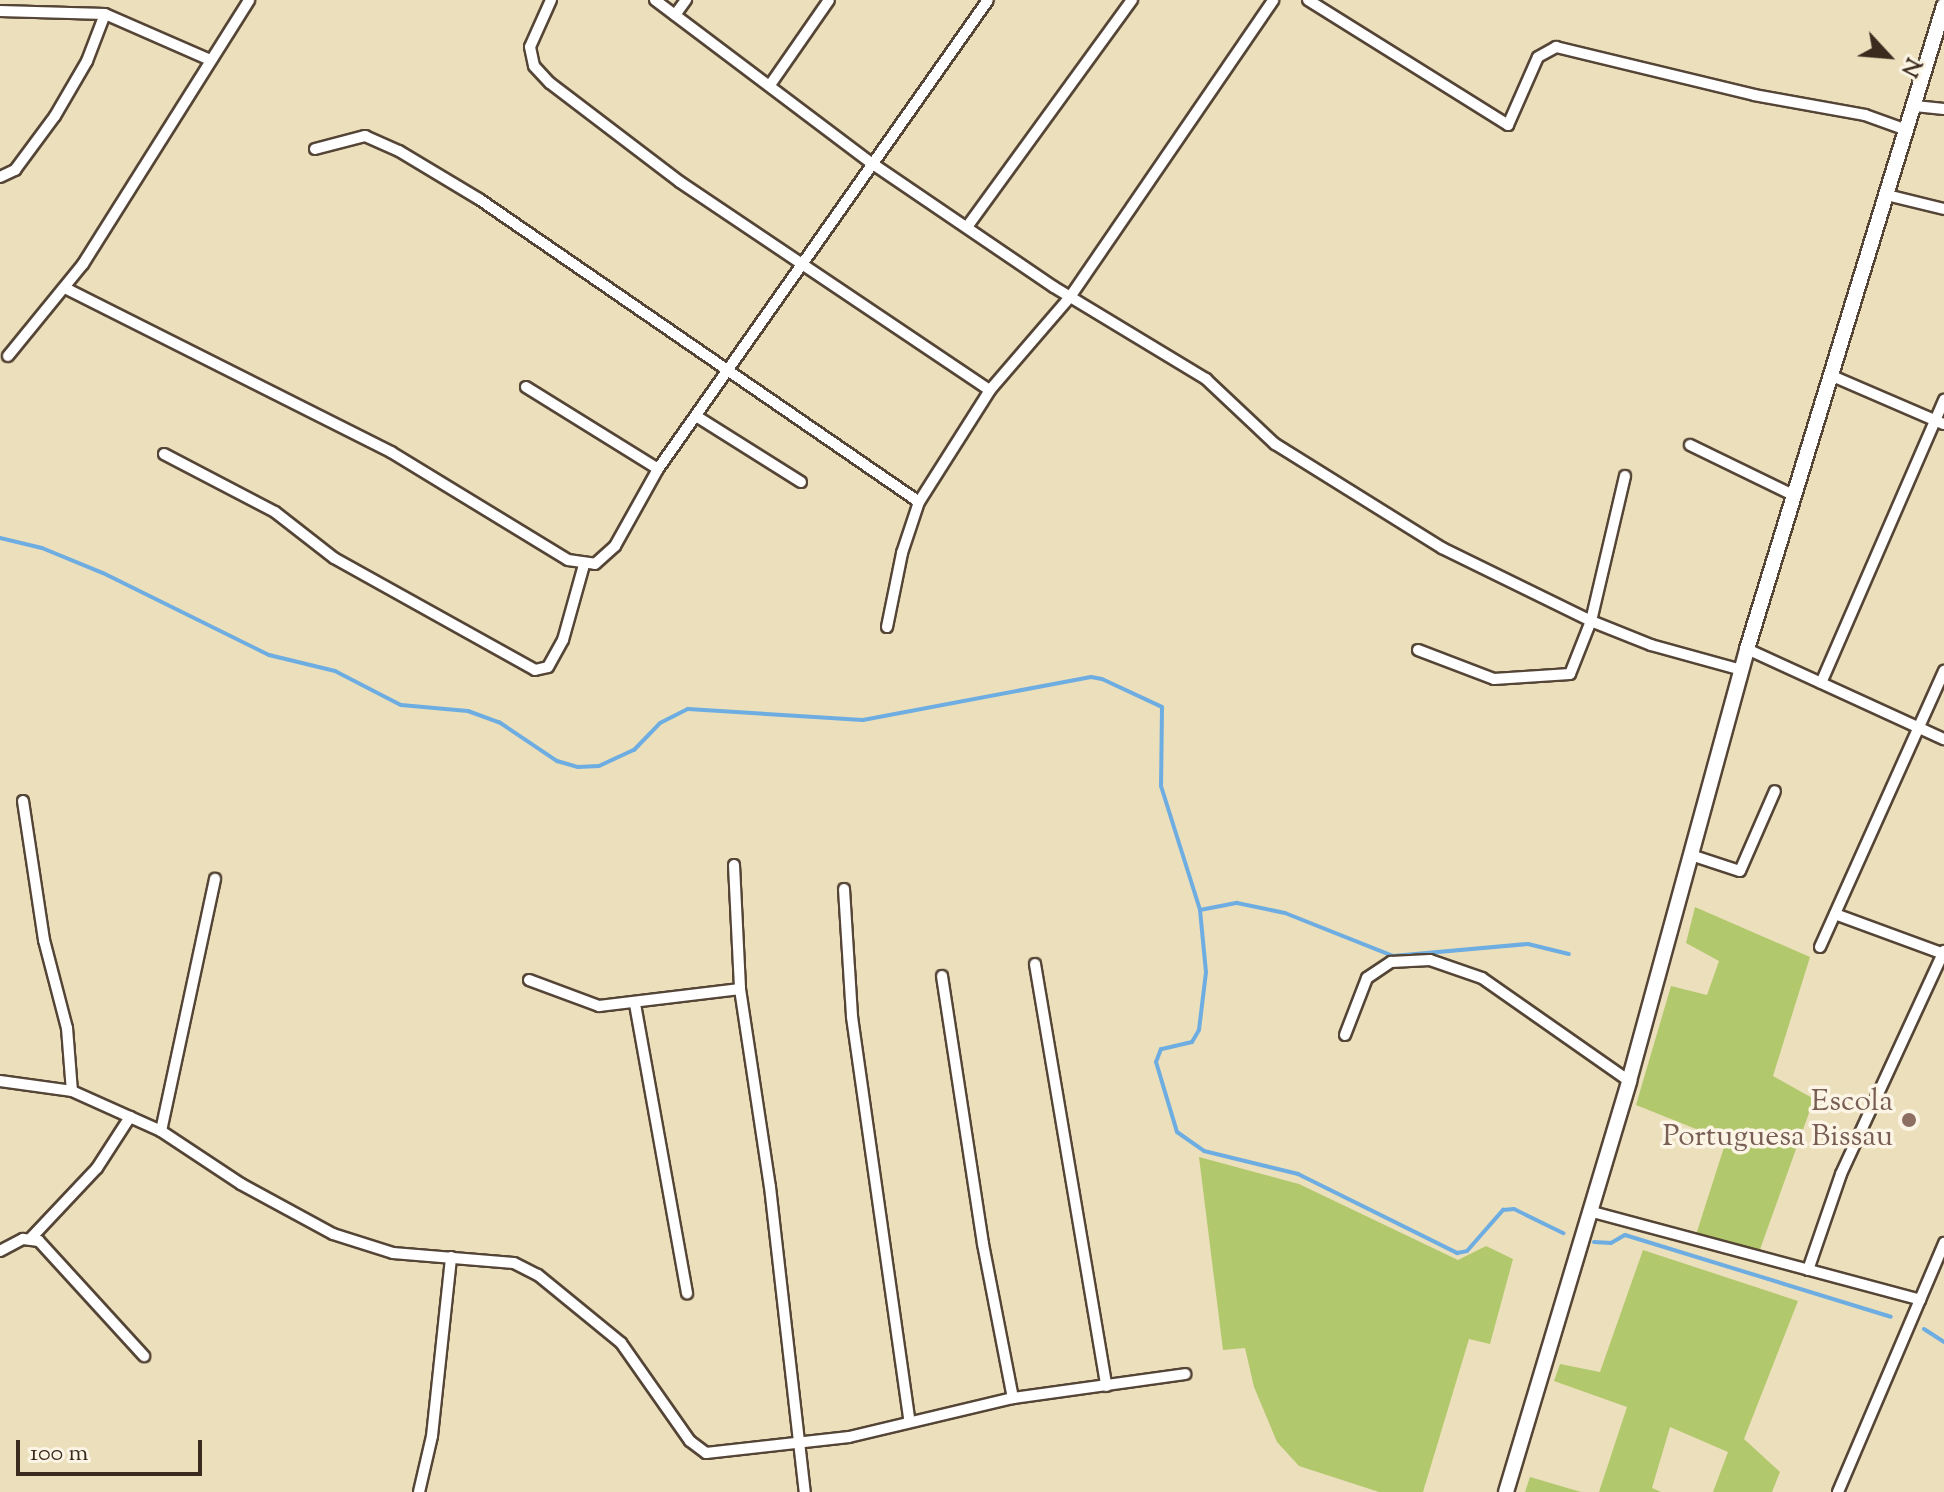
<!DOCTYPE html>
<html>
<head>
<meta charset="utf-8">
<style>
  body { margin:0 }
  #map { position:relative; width:1944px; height:1492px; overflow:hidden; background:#ebdfbc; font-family:"Sorts Mill Goudy",serif }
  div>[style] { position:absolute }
  .green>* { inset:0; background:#b2c86c }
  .stream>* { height:4px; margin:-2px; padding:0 2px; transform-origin:2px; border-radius:2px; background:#6eade1 }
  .roads { filter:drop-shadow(2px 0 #554536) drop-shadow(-2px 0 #554536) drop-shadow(0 2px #554536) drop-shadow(0 -2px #554536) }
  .street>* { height:10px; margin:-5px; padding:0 5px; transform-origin:5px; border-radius:5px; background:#fff }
  .secondary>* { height:14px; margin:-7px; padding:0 7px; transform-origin:7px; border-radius:7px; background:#fff }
  .dots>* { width:22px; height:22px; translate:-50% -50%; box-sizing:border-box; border:4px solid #fcf5e5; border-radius:50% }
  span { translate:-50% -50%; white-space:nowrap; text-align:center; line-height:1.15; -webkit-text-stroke:7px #fcf5e5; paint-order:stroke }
  .education-label { font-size:30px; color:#785e54 }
  .right { translate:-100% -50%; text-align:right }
  .north { position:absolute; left:1848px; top:16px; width:80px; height:80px; -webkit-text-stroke:6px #fcf5e5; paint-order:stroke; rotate:116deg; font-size:22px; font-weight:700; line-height:32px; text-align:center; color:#3b2a1e }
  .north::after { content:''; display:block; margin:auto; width:28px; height:36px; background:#3b2a1e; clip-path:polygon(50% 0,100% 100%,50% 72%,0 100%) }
  .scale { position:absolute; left:16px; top:1440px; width:186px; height:36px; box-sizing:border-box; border:4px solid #3b2a1e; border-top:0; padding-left:10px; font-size:24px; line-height:28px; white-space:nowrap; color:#3b2a1e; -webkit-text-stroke:6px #fcf5e5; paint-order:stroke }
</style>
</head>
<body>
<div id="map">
  <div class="green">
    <i style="clip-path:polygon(1695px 907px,1810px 957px,1773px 1076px,1814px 1099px,1758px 1255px,1695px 1238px,1726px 1141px,1636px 1105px,1671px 986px,1707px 995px,1719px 961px,1686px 943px)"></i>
    <i style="clip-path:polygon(1199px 1157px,1299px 1184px,1458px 1260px,1486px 1246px,1513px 1259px,1490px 1344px,1469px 1339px,1423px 1492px,1379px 1492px,1299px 1466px,1277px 1442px,1254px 1387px,1245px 1348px,1223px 1350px)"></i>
    <i style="clip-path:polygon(1643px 1250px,1798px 1301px,1744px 1439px,1780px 1472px,1772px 1492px,1713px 1492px,1728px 1452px,1670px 1427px,1652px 1488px,1661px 1492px,1599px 1492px,1627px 1407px,1554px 1381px,1560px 1364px,1600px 1372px)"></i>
    <i style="clip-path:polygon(1530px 1477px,1581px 1492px,1525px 1492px)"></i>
  </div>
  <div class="stream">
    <i style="left:0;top:538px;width:43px;rotate:13.4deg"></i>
    <i style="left:42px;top:548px;width:66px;rotate:22.3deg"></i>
    <i style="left:103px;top:573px;width:185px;rotate:26.3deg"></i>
    <i style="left:269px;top:655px;width:68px;rotate:13.6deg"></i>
    <i style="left:335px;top:671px;width:74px;rotate:27.3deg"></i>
    <i style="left:401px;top:705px;width:67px;rotate:5.1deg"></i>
    <i style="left:468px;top:711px;width:33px;rotate:20deg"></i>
    <i style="left:499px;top:722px;width:70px;rotate:33.9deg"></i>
    <i style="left:557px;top:761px;width:22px;rotate:16deg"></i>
    <i style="left:578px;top:767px;width:21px;rotate:-3deg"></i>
    <i style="left:599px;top:766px;width:38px;rotate:-25deg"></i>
    <i style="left:634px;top:750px;width:37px;rotate:-46deg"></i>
    <i style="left:660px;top:723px;width:31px;rotate:-27deg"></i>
    <i style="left:688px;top:709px;width:175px;rotate:3.6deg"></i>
    <i style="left:863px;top:720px;width:232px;rotate:-10.7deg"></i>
    <i style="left:1091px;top:677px;width:11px;rotate:10deg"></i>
    <i style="left:1102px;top:679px;width:66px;rotate:25deg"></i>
    <i style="left:1162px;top:707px;width:79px;rotate:90.7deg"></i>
    <i style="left:1161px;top:786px;width:130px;rotate:72.5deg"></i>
    <i style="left:1200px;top:910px;width:62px;rotate:84.5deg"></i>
    <i style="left:1206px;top:972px;width:58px;rotate:96.9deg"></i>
    <i style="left:1199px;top:1030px;width:14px;rotate:120deg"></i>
    <i style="left:1192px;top:1042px;width:32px;rotate:167deg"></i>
    <i style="left:1161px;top:1049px;width:14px;rotate:111deg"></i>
    <i style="left:1156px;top:1062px;width:73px;rotate:73.3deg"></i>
    <i style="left:1177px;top:1132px;width:33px;rotate:35deg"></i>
    <i style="left:1204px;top:1151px;width:97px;rotate:13.7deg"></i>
    <i style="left:1298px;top:1174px;width:178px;rotate:26.4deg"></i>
    <i style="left:1457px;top:1253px;width:10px;rotate:-11deg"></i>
    <i style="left:1467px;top:1251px;width:55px;rotate:-48.7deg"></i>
    <i style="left:1503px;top:1210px;width:11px;rotate:-5deg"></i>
    <i style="left:1514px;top:1209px;width:55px;rotate:26.1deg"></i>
    <i style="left:1200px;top:910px;width:38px;rotate:-11deg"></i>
    <i style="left:1237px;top:903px;width:49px;rotate:11.8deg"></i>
    <i style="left:1285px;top:913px;width:116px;rotate:21.7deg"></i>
    <i style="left:1393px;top:956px;width:136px;rotate:-5.1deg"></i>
    <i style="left:1528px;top:944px;width:42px;rotate:13.7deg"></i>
    <i style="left:1594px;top:1242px;width:17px;rotate:3deg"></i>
    <i style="left:1611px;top:1243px;width:16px;rotate:-30deg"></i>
    <i style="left:1625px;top:1235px;width:278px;rotate:17.1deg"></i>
    <i style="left:1924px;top:1329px;width:24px;rotate:33deg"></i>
  </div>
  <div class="roads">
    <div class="street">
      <i style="left:551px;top:0;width:51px;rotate:114.1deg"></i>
      <i style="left:530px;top:47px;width:19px;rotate:78deg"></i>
      <i style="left:534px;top:66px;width:23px;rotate:47deg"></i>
      <i style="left:550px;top:83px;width:163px;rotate:37.3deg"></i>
      <i style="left:680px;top:182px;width:373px;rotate:33.9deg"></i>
      <i style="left:655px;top:0;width:269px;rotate:37deg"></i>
      <i style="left:870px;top:162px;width:222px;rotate:34.2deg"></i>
      <i style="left:1054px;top:287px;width:178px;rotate:31.2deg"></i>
      <i style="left:1206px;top:379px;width:95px;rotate:43.3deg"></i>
      <i style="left:1275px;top:444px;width:197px;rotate:31.9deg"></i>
      <i style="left:1442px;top:548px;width:166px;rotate:26.1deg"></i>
      <i style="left:1591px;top:621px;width:65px;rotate:21.8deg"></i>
      <i style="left:1651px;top:645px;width:94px;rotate:15.4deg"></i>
      <i style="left:1308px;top:0;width:236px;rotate:32deg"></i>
      <i style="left:1508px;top:125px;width:74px;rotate:-66.2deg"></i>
      <i style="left:1538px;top:57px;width:21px;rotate:-29deg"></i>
      <i style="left:1556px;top:47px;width:204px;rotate:13.6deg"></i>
      <i style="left:1754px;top:95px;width:113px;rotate:10.2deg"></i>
      <i style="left:1865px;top:115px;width:45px;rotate:19.7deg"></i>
      <i style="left:0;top:11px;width:105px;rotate:1.6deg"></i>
      <i style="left:105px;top:14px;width:112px;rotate:23.6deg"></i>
      <i style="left:675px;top:15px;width:19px;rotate:-54deg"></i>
      <i style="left:770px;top:85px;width:103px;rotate:-55.2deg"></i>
      <i style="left:1915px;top:106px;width:29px;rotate:6deg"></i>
      <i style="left:315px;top:149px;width:52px;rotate:-14.6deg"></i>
      <i style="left:365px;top:136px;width:37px;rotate:24deg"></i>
      <i style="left:399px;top:151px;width:93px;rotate:31deg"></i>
      <i style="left:479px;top:199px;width:534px;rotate:34.55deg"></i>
      <i style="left:0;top:177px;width:17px;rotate:-25deg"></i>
      <i style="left:15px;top:170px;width:67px;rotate:-53.5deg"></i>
      <i style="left:55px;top:116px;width:64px;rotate:-59.8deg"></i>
      <i style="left:87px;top:61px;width:50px;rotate:-69deg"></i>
      <i style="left:1887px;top:195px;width:59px;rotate:13.8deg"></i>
      <i style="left:967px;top:227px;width:281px;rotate:-54deg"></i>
      <i style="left:65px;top:288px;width:365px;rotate:26.7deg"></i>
      <i style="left:391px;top:452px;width:207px;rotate:31.4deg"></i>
      <i style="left:568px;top:560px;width:27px;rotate:8deg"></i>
      <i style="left:595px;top:564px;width:27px;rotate:-42deg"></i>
      <i style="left:615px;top:546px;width:88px;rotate:-60.8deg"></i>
      <i style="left:658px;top:469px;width:573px;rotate:-54.87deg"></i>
      <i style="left:8px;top:356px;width:119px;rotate:-50.8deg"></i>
      <i style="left:83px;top:264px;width:312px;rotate:-57.8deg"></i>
      <i style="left:1830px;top:375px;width:124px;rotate:23.3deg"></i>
      <i style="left:526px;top:387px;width:155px;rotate:31.8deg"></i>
      <i style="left:696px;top:416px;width:124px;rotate:32.2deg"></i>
      <i style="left:1690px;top:445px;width:114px;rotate:25.9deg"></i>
      <i style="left:164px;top:454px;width:125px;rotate:27.6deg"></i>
      <i style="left:275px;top:512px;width:75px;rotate:37.9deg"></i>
      <i style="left:334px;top:558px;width:230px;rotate:29.1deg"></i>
      <i style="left:535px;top:670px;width:13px;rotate:-13deg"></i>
      <i style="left:548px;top:667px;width:31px;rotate:-61deg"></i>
      <i style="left:563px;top:640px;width:78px;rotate:-74.4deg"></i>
      <i style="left:887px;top:627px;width:76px;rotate:-78.5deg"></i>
      <i style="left:902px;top:553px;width:54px;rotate:-71.6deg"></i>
      <i style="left:919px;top:502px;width:133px;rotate:-57.6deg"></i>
      <i style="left:990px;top:390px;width:123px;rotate:-49.3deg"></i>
      <i style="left:1070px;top:297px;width:360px;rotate:-55.6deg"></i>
      <i style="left:1747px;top:649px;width:217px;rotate:24.6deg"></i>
      <i style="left:1418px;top:650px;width:81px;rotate:20.9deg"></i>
      <i style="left:1494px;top:679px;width:76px;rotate:-3.8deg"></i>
      <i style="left:1570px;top:674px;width:57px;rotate:-68.4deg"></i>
      <i style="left:1591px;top:621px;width:149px;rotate:-76.8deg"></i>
      <i style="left:1821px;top:683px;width:309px;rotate:-66.5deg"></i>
      <i style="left:23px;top:801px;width:141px;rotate:81.4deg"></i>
      <i style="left:44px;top:940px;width:91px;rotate:75.4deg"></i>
      <i style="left:67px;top:1028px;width:63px;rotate:85.5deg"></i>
      <i style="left:72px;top:1091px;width:98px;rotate:24.2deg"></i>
      <i style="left:161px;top:1131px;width:96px;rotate:33.5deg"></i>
      <i style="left:241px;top:1184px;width:105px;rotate:28.5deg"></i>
      <i style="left:333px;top:1234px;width:63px;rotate:17.6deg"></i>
      <i style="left:393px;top:1253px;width:121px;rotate:4.7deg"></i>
      <i style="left:514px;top:1263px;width:27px;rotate:27deg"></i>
      <i style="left:538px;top:1275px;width:107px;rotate:39.3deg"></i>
      <i style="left:621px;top:1343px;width:120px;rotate:54.9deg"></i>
      <i style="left:690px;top:1441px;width:20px;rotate:37deg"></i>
      <i style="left:706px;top:1453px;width:144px;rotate:-6.4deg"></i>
      <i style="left:849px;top:1437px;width:169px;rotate:-13.4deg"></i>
      <i style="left:1013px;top:1398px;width:174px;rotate:-7.9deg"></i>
      <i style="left:1694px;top:856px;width:48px;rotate:18.1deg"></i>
      <i style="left:1740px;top:871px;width:87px;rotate:-66.4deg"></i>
      <i style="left:734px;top:865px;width:124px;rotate:87.2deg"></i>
      <i style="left:740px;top:989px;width:200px;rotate:81.4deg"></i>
      <i style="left:770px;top:1187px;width:307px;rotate:83.5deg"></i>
      <i style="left:844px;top:889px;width:128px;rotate:86.4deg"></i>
      <i style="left:852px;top:1017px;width:409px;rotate:81.9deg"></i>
      <i style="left:1835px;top:914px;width:116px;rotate:20.2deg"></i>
      <i style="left:1820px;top:947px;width:303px;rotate:-65.8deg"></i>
      <i style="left:1035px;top:964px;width:428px;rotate:80.4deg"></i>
      <i style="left:942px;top:976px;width:271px;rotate:81.3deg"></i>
      <i style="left:983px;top:1244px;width:157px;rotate:79deg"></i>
      <i style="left:529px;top:980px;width:75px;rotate:20.4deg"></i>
      <i style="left:599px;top:1006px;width:142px;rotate:-6.9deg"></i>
      <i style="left:635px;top:1004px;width:294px;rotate:79.8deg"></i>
      <i style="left:1345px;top:1035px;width:61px;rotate:-68.9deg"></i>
      <i style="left:1367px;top:978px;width:29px;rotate:-34deg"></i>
      <i style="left:1391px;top:962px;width:39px;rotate:-3deg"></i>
      <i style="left:1430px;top:960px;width:55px;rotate:19.1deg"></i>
      <i style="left:1482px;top:978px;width:179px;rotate:35deg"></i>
      <i style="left:0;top:1081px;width:73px;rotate:7.9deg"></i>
      <i style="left:161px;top:1131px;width:258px;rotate:-77.9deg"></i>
      <i style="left:1589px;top:1211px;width:343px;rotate:15deg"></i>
      <i style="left:31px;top:1238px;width:96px;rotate:-46.7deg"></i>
      <i style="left:97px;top:1168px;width:61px;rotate:-57.1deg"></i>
      <i style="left:0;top:1251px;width:26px;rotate:-28deg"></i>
      <i style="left:23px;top:1239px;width:16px;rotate:7deg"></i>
      <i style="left:39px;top:1241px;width:156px;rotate:47.6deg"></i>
      <i style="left:1808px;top:1270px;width:102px;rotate:-71deg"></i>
      <i style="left:1841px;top:1174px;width:246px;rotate:-65.2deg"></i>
      <i style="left:419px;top:1492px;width:57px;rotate:-76.9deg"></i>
      <i style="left:432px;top:1436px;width:180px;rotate:-83.9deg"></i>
      <i style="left:1838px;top:1492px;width:271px;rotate:-66.9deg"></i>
    </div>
    <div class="secondary">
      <i style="left:1506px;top:1492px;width:429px;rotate:-73.3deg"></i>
      <i style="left:1629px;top:1081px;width:448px;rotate:-74.7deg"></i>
      <i style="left:1747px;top:649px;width:673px;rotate:-72.97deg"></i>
    </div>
  </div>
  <div class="dots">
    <i style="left:1909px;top:1120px;background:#8d6e63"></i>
  </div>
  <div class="education-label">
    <span class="right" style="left:1893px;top:1120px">Escola<br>Portuguesa Bissau</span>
  </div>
  <div class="north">N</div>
  <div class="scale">100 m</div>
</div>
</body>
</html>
